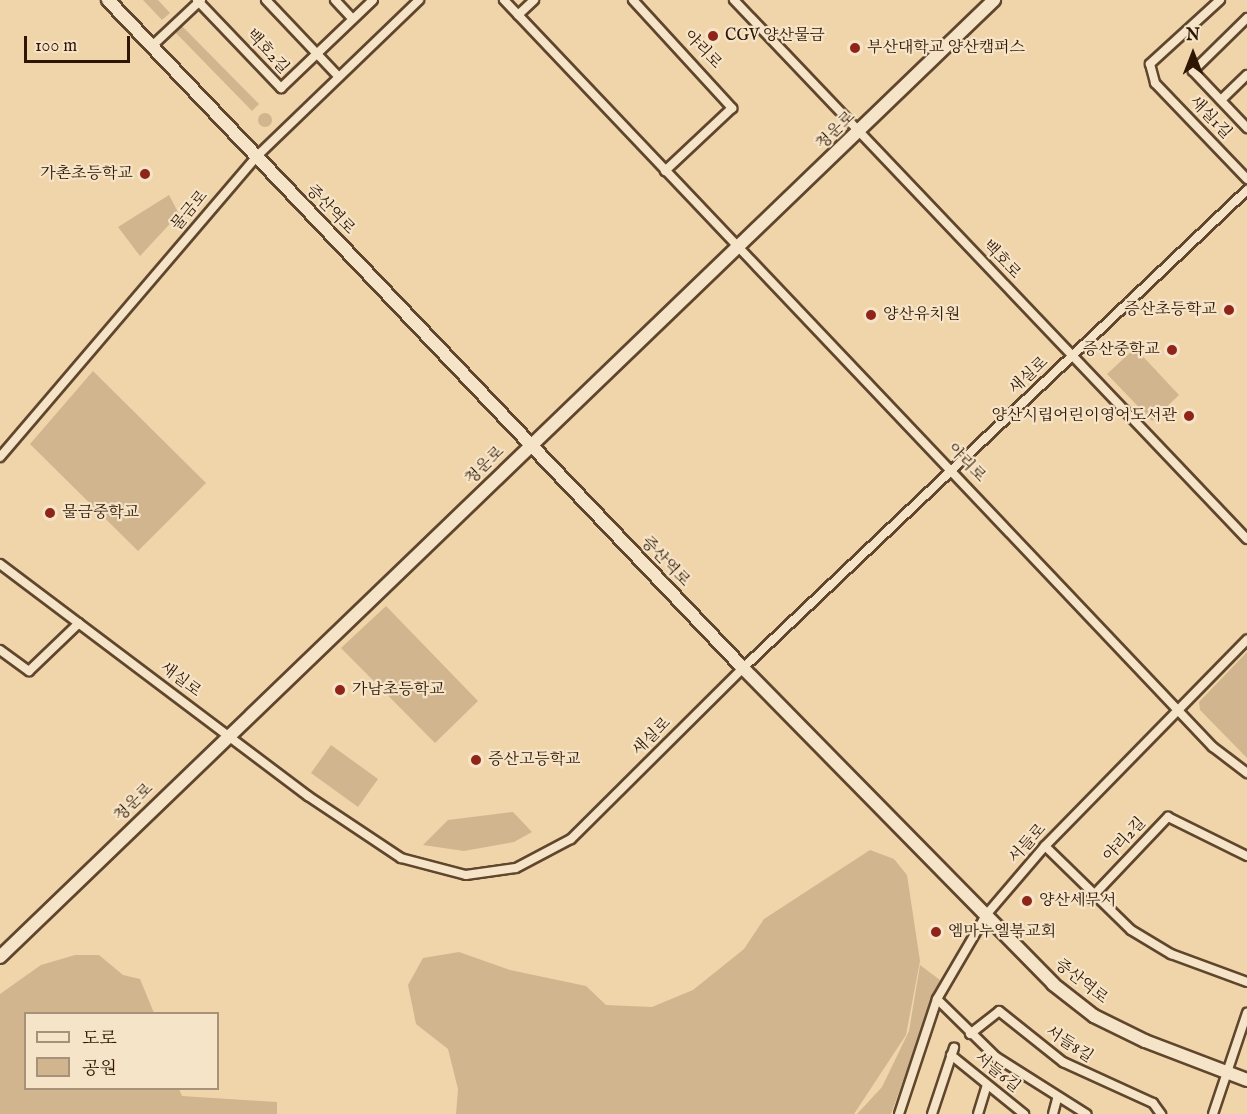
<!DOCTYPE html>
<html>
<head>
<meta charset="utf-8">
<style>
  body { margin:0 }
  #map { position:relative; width:1247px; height:1114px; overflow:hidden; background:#f1d5aa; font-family:"IM FELL English","Noto Serif KR",serif }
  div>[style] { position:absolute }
  .green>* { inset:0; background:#d0b58e }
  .round { border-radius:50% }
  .roads { filter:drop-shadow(2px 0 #5f462d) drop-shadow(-2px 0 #5f462d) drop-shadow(0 2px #5f462d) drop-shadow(0 -2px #5f462d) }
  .street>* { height:8px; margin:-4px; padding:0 4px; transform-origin:4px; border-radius:4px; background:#f6e4c8 }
  .secondary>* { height:12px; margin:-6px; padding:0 6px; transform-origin:6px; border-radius:6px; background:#f6e4c8 }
  .dots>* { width:16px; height:16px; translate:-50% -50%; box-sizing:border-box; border:3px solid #f6e4c8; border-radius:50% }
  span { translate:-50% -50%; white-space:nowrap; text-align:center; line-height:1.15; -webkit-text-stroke:4.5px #f6e4c8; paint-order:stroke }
  .poi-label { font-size:16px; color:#2e1603 }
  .left { translate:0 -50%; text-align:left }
  .right { translate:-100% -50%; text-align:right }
  .street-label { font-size:16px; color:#2e1603 }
  .legend { position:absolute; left:24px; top:1012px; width:195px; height:78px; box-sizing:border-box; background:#f6e4c8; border:2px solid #a69279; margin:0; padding:8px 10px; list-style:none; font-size:18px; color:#2e1603 }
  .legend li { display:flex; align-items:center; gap:12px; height:30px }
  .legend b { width:30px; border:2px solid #a69279 }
  .north { position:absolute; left:1163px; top:24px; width:60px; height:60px; -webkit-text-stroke:4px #f6e4c8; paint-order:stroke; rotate:0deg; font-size:16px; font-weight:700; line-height:24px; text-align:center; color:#2e1603 }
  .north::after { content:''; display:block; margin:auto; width:21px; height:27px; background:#2e1603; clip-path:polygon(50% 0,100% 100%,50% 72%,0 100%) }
  .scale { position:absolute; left:24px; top:36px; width:106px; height:27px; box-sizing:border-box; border:3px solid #2e1603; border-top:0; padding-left:8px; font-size:18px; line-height:21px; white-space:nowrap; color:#2e1603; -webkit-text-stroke:4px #f6e4c8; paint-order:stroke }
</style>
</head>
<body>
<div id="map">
  <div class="green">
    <i style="clip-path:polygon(143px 0,158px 0,170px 13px,162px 20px)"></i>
    <i style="clip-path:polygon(181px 25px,259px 104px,252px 111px,174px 31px)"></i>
    <i class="round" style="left:258px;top:113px;width:14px;height:14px"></i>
    <i style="clip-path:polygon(169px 195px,179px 214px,140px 256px,118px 227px)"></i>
    <i style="clip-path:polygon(1135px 348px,1179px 395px,1152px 421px,1107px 374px)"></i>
    <i style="clip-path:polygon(93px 371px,206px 483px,138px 551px,30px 444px)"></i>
    <i style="clip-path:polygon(386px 606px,478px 701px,435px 743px,341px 648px)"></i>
    <i style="clip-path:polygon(1247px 652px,1247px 758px,1200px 710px,1199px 702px)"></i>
    <i style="clip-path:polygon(331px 745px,378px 779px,358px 807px,311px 773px)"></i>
    <i style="clip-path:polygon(513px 812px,532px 832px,514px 842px,464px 851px,423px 845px,448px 820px)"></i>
    <i style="clip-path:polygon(870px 850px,894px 859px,907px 875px,920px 961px,906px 1035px,854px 1114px,456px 1114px,458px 1089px,448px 1049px,416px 1024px,408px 985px,423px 958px,459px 952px,510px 970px,586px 986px,606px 1005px,652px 1007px,693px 990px,744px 949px,764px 919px)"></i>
    <i style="clip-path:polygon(75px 955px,99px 955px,123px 975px,140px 979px,154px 1013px,26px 1014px,26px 1088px,179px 1089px,182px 1096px,277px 1102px,277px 1114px,0 1114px,0 994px,41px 965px)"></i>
    <i style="clip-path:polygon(920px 965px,940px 980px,891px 1114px,857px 1114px,882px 1087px,909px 1031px)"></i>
  </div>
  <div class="roads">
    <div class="street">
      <i style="left:197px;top:0;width:122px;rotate:46.3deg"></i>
      <i style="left:281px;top:88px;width:127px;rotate:-43.7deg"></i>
      <i style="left:266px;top:0;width:106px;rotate:46.5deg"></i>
      <i style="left:335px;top:0;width:26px;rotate:47deg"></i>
      <i style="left:504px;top:0;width:1030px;rotate:46.5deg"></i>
      <i style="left:1213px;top:747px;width:43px;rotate:37.4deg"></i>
      <i style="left:633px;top:0;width:147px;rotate:47.5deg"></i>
      <i style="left:732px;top:108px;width:92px;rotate:136.8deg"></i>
      <i style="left:734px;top:0;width:744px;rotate:46.42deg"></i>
      <i style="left:1220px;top:0;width:95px;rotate:137.6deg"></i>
      <i style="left:1150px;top:64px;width:20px;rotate:75deg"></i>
      <i style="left:1155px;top:83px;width:133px;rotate:46.2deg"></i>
      <i style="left:518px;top:15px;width:22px;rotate:-43deg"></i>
      <i style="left:1247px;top:18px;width:76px;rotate:135.5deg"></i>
      <i style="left:1193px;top:71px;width:79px;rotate:46.5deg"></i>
      <i style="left:152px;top:46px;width:67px;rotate:-43.2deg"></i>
      <i style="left:1221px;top:100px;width:36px;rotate:-44deg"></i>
      <i style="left:0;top:457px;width:396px;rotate:-49.5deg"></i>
      <i style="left:257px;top:156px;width:225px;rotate:-43.9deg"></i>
      <i style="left:0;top:564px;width:386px;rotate:37deg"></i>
      <i style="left:308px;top:796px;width:112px;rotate:33.7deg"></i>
      <i style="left:401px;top:858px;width:67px;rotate:14.7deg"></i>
      <i style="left:466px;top:875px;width:50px;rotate:-8deg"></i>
      <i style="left:516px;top:868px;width:62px;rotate:-27.8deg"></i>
      <i style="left:571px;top:839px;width:243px;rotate:-44.8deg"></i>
      <i style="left:743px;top:668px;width:695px;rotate:-43.48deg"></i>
      <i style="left:0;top:650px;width:36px;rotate:36deg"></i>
      <i style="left:29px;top:671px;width:69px;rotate:-43.8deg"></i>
      <i style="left:1045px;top:846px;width:120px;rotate:44.3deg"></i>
      <i style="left:1131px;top:930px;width:47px;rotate:31deg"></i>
      <i style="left:1171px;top:954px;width:81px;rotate:20.2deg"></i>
      <i style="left:1091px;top:898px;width:112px;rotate:-46.5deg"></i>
      <i style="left:1168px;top:817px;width:88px;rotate:26.3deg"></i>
      <i style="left:937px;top:999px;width:83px;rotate:44.5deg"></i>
      <i style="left:996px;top:1057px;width:107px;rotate:32.3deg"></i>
      <i style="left:970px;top:1034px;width:37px;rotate:-38deg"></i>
      <i style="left:999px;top:1011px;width:82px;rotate:38.6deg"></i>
      <i style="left:1063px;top:1062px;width:99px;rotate:24.5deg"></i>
      <i style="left:1153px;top:1103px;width:14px;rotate:54deg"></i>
      <i style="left:951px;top:1055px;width:94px;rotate:38.9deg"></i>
      <i style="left:899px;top:1114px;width:121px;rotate:-71.7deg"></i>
      <i style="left:937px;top:999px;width:97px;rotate:-59.7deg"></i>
      <i style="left:986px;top:915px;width:91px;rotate:-49.5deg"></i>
      <i style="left:1045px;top:846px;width:289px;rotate:-45.6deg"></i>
      <i style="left:932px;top:1114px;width:70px;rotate:-71.6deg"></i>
      <i style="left:978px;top:1114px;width:30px;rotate:-73deg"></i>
      <i style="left:1053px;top:1114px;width:16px;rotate:-75deg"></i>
      <i style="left:1213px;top:1114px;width:107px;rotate:-71.4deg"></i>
    </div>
    <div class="secondary">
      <i style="left:108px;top:0;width:922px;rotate:46.45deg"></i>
      <i style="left:743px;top:668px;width:443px;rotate:45.5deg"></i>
      <i style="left:1053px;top:984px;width:52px;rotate:38deg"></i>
      <i style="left:1094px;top:1016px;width:57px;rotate:26.1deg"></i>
      <i style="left:1145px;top:1041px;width:109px;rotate:20.9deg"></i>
      <i style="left:0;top:957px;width:1380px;rotate:-43.91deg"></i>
    </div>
  </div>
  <div class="dots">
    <i style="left:713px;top:36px;background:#8f2418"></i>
    <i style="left:855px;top:48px;background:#8f2418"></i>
    <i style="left:145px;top:174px;background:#8f2418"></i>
    <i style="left:1229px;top:310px;background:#8f2418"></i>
    <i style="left:871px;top:315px;background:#8f2418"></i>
    <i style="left:1172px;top:350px;background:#8f2418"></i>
    <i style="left:1189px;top:416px;background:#8f2418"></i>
    <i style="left:50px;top:513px;background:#8f2418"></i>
    <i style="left:340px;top:690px;background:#8f2418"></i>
    <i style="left:476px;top:760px;background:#8f2418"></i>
    <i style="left:1027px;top:901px;background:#8f2418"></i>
    <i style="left:936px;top:932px;background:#8f2418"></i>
  </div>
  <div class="poi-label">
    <span class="left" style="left:725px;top:36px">CGV 양산물금</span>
    <span class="left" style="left:867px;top:48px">부산대학교 양산캠퍼스</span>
    <span class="right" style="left:133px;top:174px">가촌초등학교</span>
    <span class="right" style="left:1217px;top:310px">증산초등학교</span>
    <span class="left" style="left:883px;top:315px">양산유치원</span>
    <span class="right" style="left:1160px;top:350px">증산중학교</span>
    <span class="right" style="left:1177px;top:416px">양산시립어린이영어도서관</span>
    <span class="left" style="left:62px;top:513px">물금중학교</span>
    <span class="left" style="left:352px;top:690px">가남초등학교</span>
    <span class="left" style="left:488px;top:760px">증산고등학교</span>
    <span class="left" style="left:1039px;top:901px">양산세무서</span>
    <span class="left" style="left:948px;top:932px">엠마누엘북교회</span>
  </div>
  <div class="street-label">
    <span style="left:702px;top:50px;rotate:46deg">야리로</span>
    <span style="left:267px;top:52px;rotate:47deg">백호2길</span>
    <span style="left:1210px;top:118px;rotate:46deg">새실1길</span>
    <span style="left:836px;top:131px;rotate:-44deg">청운로</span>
    <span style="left:330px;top:210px;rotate:46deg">증산역로</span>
    <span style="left:190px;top:211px;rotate:-50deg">물금로</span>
    <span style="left:1001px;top:260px;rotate:46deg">백호로</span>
    <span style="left:1029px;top:376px;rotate:-43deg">새실로</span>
    <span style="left:966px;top:463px;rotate:46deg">야리로</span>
    <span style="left:485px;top:466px;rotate:-44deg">청운로</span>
    <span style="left:665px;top:562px;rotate:46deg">증산역로</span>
    <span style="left:180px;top:680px;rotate:37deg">새실로</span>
    <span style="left:652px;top:737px;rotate:-45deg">새실로</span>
    <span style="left:134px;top:803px;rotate:-44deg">청운로</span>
    <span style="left:1125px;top:840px;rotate:-47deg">야리2길</span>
    <span style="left:1028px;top:844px;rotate:-48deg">서들로</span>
    <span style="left:1081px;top:982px;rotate:38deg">증산역로</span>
    <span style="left:1069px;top:1045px;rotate:33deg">서들8길</span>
    <span style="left:997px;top:1073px;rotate:39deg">서들6길</span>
  </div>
  <ul class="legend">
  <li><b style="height:8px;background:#f6e4c8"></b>도로</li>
  <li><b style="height:16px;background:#d0b58e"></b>공원</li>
  </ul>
  <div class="north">N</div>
  <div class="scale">100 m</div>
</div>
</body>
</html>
